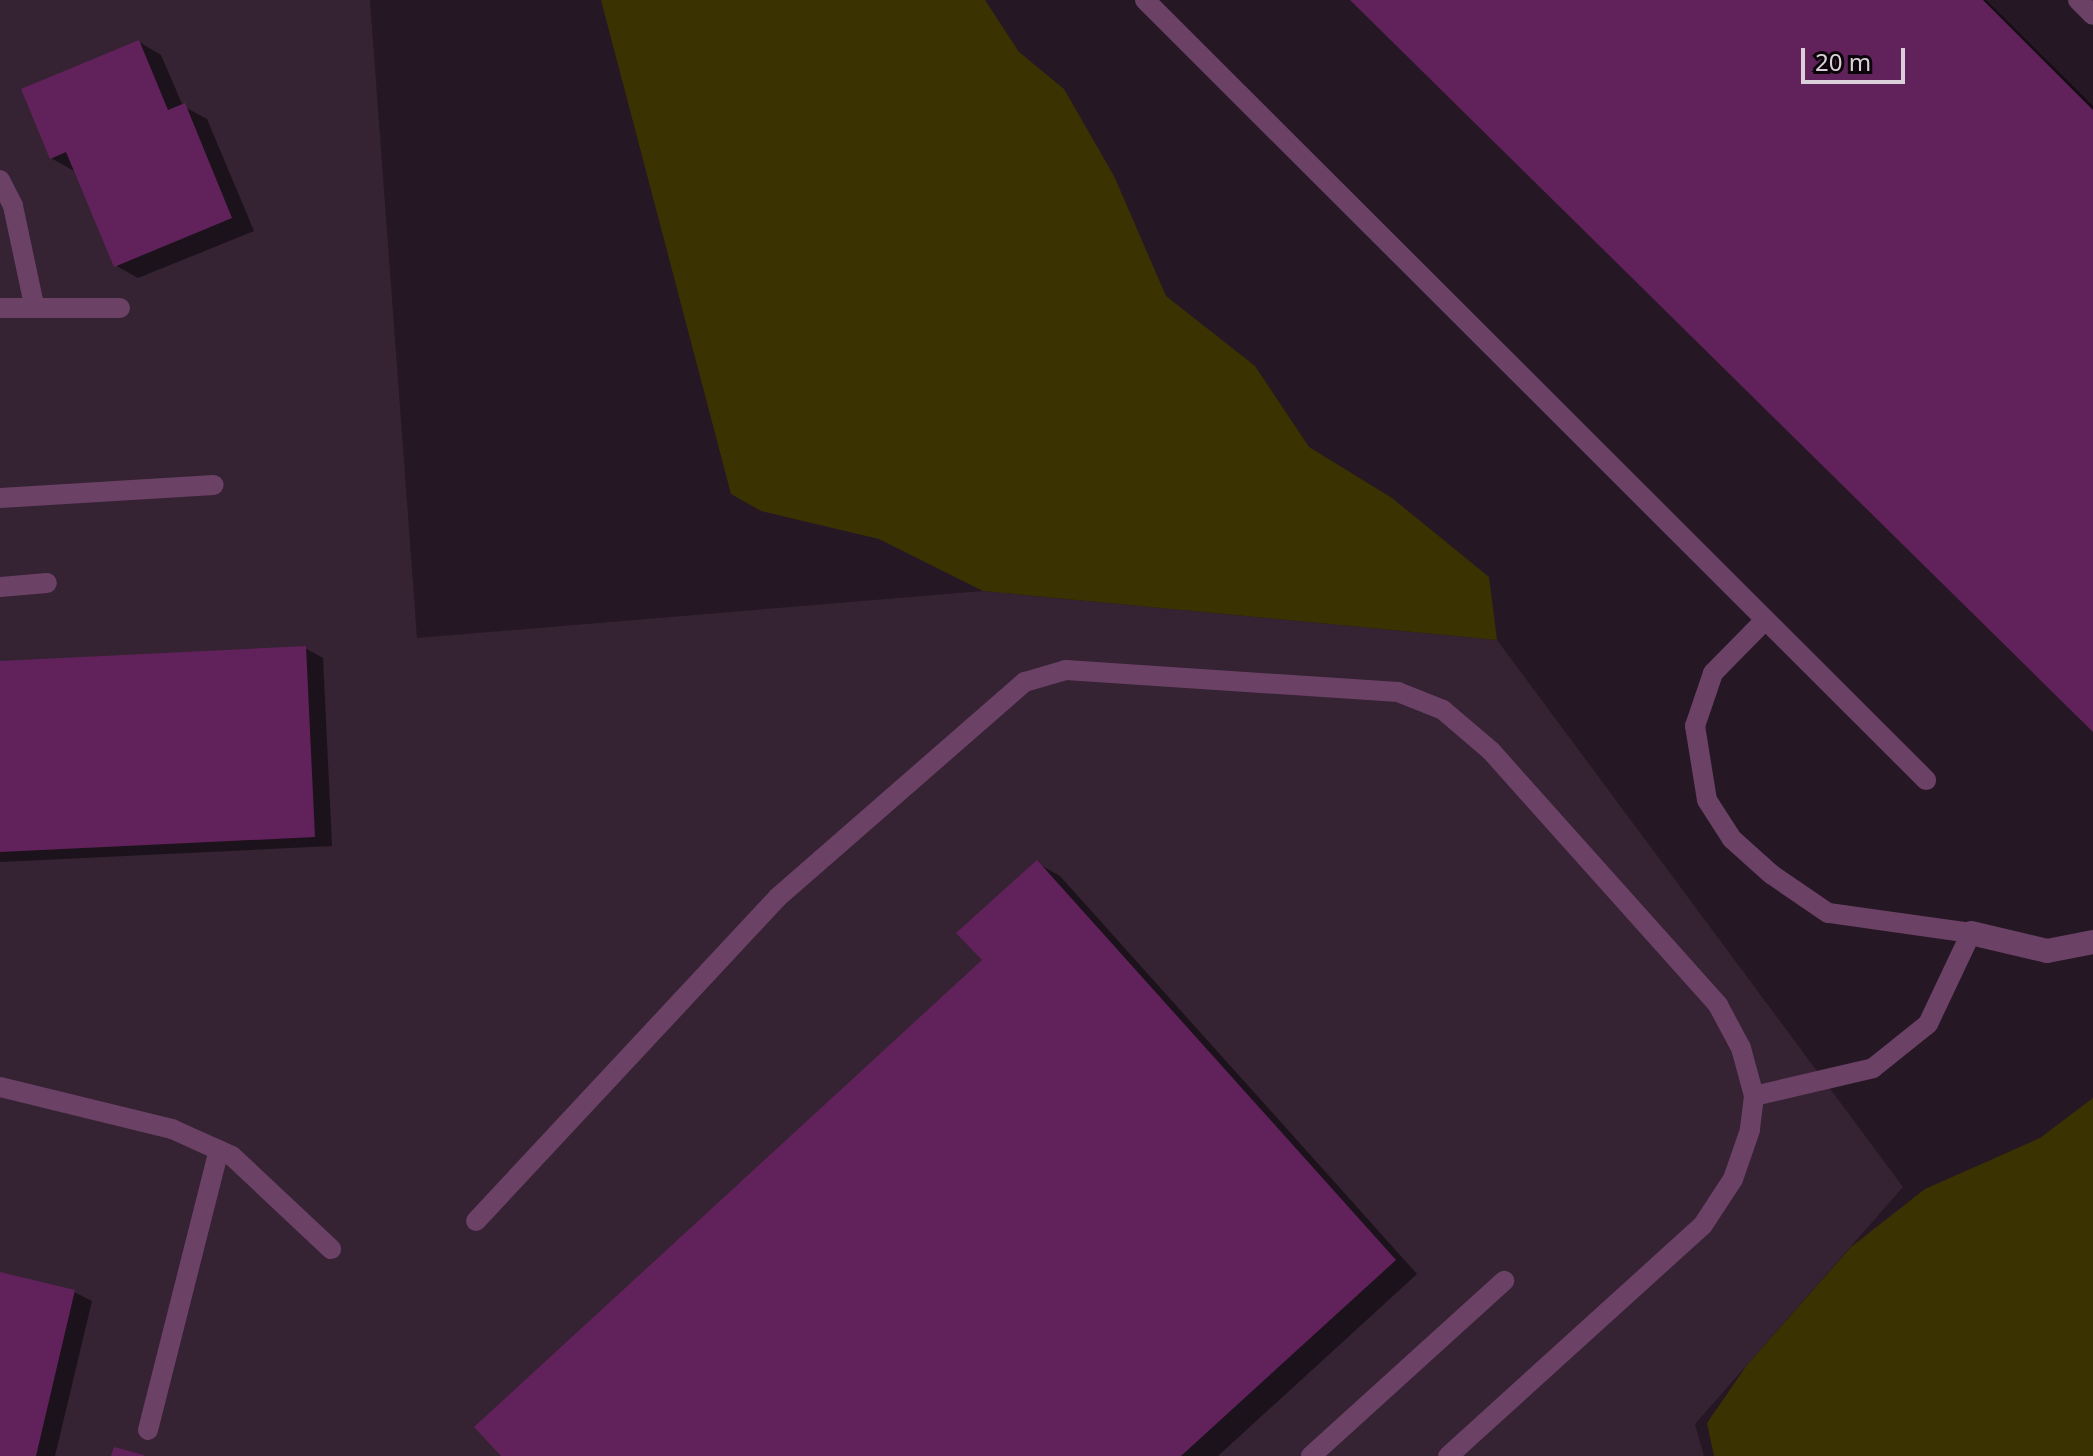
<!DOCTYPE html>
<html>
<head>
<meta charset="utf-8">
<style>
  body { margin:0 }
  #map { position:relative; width:2093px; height:1456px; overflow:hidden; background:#261724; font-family:"Noto Sans",sans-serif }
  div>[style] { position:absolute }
  .built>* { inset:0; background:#352233 }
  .green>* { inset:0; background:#3b3201 }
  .shadow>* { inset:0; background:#0007 }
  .building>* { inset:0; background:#61225b }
  .lane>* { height:20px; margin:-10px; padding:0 10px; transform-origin:10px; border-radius:10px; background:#6b4166 }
  .street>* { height:24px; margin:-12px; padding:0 12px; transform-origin:12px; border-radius:12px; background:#6b4166 }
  span { translate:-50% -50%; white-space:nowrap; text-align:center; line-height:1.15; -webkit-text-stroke:8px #0b050a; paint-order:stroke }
  .scale { position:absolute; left:1801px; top:48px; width:104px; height:36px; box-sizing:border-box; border:4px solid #dbd0d9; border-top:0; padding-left:10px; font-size:24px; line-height:28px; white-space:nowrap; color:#dbd0d9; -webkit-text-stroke:6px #0b050a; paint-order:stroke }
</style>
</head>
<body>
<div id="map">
  <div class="built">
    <i style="clip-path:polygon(0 0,370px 0,417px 638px,983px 591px,1497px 640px,1903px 1187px,1695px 1424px,1704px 1456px,0 1456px)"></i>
  </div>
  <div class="green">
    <i style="clip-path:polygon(601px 0,985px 0,1019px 52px,1064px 89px,1114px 176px,1166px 296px,1255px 366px,1309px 447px,1392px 498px,1489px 577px,1497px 640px,983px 591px,879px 539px,761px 511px,731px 494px)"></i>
    <i style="clip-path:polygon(2093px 1098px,2093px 1456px,1714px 1456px,1707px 1423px,1747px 1365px,1851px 1247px,1925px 1189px,2040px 1138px)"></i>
  </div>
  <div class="shadow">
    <i style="clip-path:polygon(1353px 0,1986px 0,2093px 106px,2093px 730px)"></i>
    <i style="clip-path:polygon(139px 42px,161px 55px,183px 106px,207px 119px,254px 231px,138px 278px,115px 265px,74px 171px,51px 158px)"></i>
    <i style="clip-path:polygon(305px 648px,323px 658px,332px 846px,0 862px,0 663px)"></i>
    <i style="clip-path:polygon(1037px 863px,1060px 876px,1417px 1274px,1218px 1456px,503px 1456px,985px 960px)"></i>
    <i style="clip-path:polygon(0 1274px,74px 1292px,92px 1301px,55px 1456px,0 1456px)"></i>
  </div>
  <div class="building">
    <i style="clip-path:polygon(1350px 0,1983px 0,2093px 110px,2093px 732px)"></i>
    <i style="clip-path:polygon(139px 40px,168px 110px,185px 103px,232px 218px,114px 267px,66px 152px,50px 159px,21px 89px)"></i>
    <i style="clip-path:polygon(306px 646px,315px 837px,0 852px,0 661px)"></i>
    <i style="clip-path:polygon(1037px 860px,1396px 1260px,1181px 1456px,501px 1456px,474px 1427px,982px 960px,956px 933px)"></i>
    <i style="clip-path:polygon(0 1272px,75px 1290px,36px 1456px,0 1456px)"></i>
    <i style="clip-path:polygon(114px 1447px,144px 1455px,143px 1456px,111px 1456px)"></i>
  </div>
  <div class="lane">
    <i style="left:1145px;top:0;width:1104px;rotate:44.96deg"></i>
    <i style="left:2078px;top:0;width:21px;rotate:45deg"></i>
    <i style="left:0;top:180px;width:29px;rotate:63deg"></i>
    <i style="left:13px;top:206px;width:101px;rotate:78deg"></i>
    <i style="left:0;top:308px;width:120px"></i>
    <i style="left:0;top:498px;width:214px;rotate:-3.5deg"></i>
    <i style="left:0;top:587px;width:47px;rotate:-4.9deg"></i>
    <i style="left:0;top:1087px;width:177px;rotate:13.7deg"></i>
    <i style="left:172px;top:1129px;width:66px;rotate:24.2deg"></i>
    <i style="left:232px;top:1156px;width:136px;rotate:43.2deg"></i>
    <i style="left:1754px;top:1096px;width:122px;rotate:-13.2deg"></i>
    <i style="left:1873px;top:1068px;width:70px;rotate:-38.7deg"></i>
    <i style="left:1928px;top:1024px;width:101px;rotate:-64.7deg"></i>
    <i style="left:1971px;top:933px;width:144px;rotate:-172deg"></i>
    <i style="left:1828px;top:913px;width:69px;rotate:-145.6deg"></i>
    <i style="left:1771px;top:874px;width:52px;rotate:-138.1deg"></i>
    <i style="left:1732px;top:839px;width:46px;rotate:-122.7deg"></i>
    <i style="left:1707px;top:800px;width:75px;rotate:-99.2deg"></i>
    <i style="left:1695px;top:726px;width:56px;rotate:-71.2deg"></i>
    <i style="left:1713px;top:673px;width:74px;rotate:-45.5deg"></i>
    <i style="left:476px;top:1221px;width:442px;rotate:-47deg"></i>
    <i style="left:777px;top:898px;width:329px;rotate:-41.1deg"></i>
    <i style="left:1025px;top:682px;width:43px;rotate:-16.3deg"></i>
    <i style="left:1066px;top:670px;width:333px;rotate:3.8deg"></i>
    <i style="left:1398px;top:692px;width:48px;rotate:21.8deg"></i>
    <i style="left:1443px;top:710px;width:63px;rotate:40.5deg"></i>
    <i style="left:1491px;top:751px;width:341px;rotate:48.2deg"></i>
    <i style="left:1718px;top:1005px;width:49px;rotate:61.9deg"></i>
    <i style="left:1741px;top:1048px;width:50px;rotate:74.8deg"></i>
    <i style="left:1754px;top:1096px;width:34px;rotate:97deg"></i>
    <i style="left:1750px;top:1130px;width:52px;rotate:109.1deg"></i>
    <i style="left:1733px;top:1179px;width:55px;rotate:123.1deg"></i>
    <i style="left:1703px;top:1225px;width:344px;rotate:137.8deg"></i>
    <i style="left:148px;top:1430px;width:289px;rotate:-75.8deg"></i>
    <i style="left:1311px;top:1456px;width:261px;rotate:-42.2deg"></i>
  </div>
  <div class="street">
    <i style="left:1971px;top:933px;width:78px;rotate:13.3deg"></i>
    <i style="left:2047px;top:951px;width:47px;rotate:-11.1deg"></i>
  </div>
  <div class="scale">20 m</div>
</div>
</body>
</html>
